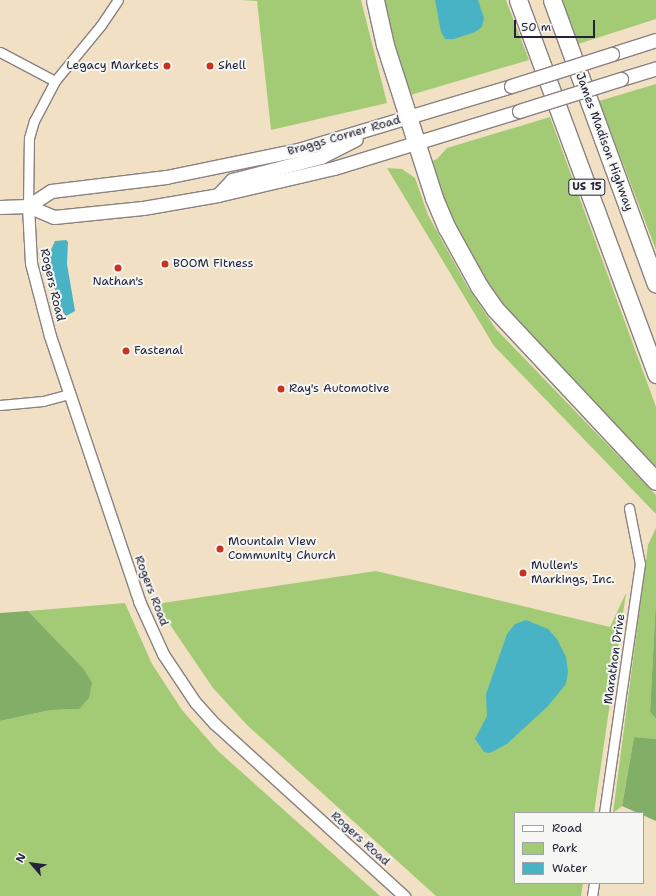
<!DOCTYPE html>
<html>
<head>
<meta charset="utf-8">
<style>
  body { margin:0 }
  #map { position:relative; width:656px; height:896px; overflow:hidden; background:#f1e0c4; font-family:"Shantell Sans",sans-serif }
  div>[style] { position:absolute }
  .green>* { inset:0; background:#a3cb76 }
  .forest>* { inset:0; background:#82af67 }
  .water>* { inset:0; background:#48b3c5 }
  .roads { filter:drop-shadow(1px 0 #8a8180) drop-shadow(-1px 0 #8a8180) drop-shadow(0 1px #8a8180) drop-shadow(0 -1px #8a8180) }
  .minor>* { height:9px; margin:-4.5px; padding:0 4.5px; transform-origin:4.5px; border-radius:4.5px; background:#fff }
  .tertiary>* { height:11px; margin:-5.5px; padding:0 5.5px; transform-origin:5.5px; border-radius:5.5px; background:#fff }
  .secondary>* { height:13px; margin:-6.5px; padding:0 6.5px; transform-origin:6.5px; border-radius:6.5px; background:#fff }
  .motorway>* { height:17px; margin:-8.5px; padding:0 8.5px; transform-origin:8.5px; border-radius:8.5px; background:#fff }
  .bridges { filter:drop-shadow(1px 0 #8a8180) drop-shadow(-1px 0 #8a8180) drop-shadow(0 1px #8a8180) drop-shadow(0 -1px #8a8180) }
  .secondary-bridge>* { height:13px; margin:-6.5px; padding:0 6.5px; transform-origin:6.5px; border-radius:6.5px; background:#fff }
  .dots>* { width:11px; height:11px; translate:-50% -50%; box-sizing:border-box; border:2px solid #f6f6f2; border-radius:50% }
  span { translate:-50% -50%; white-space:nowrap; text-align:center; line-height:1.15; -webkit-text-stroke:4px #f6f6f2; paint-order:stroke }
  .shield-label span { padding:1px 3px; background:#f6f6f2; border:1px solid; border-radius:3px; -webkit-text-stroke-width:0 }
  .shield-label { font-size:11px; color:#22223b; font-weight:700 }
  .poi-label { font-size:12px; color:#22223b }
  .right { translate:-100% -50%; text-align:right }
  .left { translate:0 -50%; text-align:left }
  .street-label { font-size:12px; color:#22223b }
  .legend { position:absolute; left:514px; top:812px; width:130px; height:72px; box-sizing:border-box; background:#f6f6f2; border:1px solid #a1a1a9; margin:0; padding:5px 7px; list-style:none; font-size:12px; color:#22223b }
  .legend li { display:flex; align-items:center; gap:8px; height:20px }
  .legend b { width:20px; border:1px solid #a1a1a9 }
  .north { position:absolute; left:12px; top:844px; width:40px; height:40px; -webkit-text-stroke:3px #f6f6f2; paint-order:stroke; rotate:298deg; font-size:11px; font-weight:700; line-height:16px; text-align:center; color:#22223b }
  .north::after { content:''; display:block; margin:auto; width:14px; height:18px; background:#22223b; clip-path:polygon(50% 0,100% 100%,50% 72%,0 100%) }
  .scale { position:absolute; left:514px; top:20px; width:81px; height:18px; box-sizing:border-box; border:2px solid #22223b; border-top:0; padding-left:5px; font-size:12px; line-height:14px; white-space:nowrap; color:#22223b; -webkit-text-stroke:3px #f6f6f2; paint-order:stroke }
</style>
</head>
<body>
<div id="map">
  <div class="green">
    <i style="clip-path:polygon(241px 0,361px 0,387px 103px,271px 130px,257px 1px)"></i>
    <i style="clip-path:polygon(382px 0,506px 0,529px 60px,407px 96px)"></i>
    <i style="clip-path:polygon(562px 0,656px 0,656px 19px,578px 44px)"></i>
    <i style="clip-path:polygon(656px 84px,656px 250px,599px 101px)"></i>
    <i style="clip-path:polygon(550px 117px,656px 407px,656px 475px,496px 297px,481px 275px,438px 192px,430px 162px,437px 159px,447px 148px)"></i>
    <i style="clip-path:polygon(387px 168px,402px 169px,415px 178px,428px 215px,467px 286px,496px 329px,656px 495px,656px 514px,494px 346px)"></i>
    <i style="clip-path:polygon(656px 528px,656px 598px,650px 712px,656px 719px,656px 739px,634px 737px,622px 806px,613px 813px,648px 545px)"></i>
    <i style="clip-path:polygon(376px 571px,610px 627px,626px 593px,594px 813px,515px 813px,515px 883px,583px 883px,581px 896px,436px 896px,247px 725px,213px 688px,156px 604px)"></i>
    <i style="clip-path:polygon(125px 603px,152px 664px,182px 710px,218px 751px,380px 896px,0 896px,0 721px,51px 710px,79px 709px,83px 668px,28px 611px)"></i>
  </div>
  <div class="forest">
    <i style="clip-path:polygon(656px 598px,656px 719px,650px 712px)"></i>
    <i style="clip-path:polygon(28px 611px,83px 668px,92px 683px,89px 698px,79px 709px,51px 710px,0 721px,0 613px)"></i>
    <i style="clip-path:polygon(634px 737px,656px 739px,656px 821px,622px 806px)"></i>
  </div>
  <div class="water">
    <i style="clip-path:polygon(435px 0,478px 0,484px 18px,482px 27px,475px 32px,454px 39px,445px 39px,441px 32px)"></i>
    <i style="clip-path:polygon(66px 240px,68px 242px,67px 264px,75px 311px,66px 316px,60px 308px,47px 259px,55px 241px)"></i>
    <i style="clip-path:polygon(526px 620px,548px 629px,557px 639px,566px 657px,568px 672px,566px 684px,548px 706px,507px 744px,490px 753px,484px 752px,475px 739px,487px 716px,486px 694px,507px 634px,515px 624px)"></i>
  </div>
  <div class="roads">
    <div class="minor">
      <i style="left:0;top:52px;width:62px;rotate:27.8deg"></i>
      <i style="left:28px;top:206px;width:68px;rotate:-89.2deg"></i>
      <i style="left:29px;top:138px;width:18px;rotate:-74deg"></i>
      <i style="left:34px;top:121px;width:45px;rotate:-62.3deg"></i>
      <i style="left:55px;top:81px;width:72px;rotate:-50.6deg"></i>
      <i style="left:101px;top:25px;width:30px;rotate:-56deg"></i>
      <i style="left:0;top:405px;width:43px;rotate:-5.3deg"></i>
      <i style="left:43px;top:401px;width:27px;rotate:-15deg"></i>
      <i style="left:604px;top:813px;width:252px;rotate:-81.8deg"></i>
      <i style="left:640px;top:564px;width:57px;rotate:-101.1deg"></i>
      <i style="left:592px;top:896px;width:13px;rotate:-81deg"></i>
    </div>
    <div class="tertiary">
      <i style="left:28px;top:206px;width:57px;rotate:87deg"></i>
      <i style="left:31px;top:263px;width:75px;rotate:75.4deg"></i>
      <i style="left:50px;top:336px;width:280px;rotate:71.4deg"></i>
      <i style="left:139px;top:601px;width:58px;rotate:65.6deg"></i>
      <i style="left:163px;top:654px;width:58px;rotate:56.3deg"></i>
      <i style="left:195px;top:702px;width:30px;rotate:48deg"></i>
      <i style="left:215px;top:724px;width:256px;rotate:42.3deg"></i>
    </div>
    <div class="secondary">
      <i style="left:612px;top:54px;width:46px;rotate:-17.7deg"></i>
      <i style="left:621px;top:79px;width:37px;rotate:-17deg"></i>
      <i style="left:218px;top:195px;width:21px;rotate:-47deg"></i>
      <i style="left:232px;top:180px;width:92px;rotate:-14.5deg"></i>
      <i style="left:321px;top:157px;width:39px;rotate:-27deg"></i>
      <i style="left:28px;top:206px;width:27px;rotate:-33deg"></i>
      <i style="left:51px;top:191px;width:116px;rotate:-6.9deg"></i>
      <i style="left:166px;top:177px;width:135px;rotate:-11.6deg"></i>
      <i style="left:298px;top:150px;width:222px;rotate:-16.7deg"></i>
      <i style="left:0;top:207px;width:28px;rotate:-2deg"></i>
      <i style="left:28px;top:206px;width:28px;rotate:23deg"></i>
      <i style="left:54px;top:217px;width:89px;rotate:-5.8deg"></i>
      <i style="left:143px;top:208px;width:76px;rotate:-9.8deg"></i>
      <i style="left:218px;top:195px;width:119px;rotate:-13.1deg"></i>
      <i style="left:334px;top:168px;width:194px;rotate:-17.1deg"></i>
    </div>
    <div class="motorway">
      <i style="left:375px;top:0;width:46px;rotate:77.5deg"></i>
      <i style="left:385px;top:45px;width:161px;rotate:72.2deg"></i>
      <i style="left:434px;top:198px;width:33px;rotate:67deg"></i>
      <i style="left:447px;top:228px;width:66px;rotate:61.1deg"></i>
      <i style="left:479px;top:286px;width:29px;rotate:55deg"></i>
      <i style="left:496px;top:310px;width:234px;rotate:46.9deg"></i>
      <i style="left:518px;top:0;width:399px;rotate:69.7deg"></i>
      <i style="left:552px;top:0;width:302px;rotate:69.9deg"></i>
    </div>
  </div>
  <div class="bridges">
    <div class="secondary-bridge">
      <i style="left:511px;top:86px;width:106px;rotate:-17.6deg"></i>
      <i style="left:519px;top:111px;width:107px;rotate:-17.4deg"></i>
    </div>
  </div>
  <div class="dots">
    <i style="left:167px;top:66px;background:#c8321e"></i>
    <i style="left:210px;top:66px;background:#c8321e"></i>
    <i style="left:165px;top:264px;background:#c8321e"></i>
    <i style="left:118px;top:268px;background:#c8321e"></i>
    <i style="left:126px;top:351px;background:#c8321e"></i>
    <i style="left:281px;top:389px;background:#c8321e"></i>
    <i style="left:220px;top:549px;background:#c8321e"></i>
    <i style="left:523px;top:573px;background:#c8321e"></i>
  </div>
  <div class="shield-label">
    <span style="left:587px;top:187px">US 15</span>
  </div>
  <div class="poi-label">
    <span class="right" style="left:159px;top:66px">Legacy Markets</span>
    <span class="left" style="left:218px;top:66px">Shell</span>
    <span class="left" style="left:173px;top:264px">BOOM Fitness</span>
    <span style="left:118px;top:282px">Nathan's</span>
    <span class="left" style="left:134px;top:351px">Fastenal</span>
    <span class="left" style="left:289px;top:389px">Ray's Automotive</span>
    <span class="left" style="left:228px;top:549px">Mountain View<br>Community Church</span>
    <span class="left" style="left:531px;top:573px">Mullen's<br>Markings, Inc.</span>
  </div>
  <div class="street-label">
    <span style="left:344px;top:136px;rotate:-16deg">Braggs Corner Road</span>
    <span style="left:604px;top:142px;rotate:70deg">James Madison Highway</span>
    <span style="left:52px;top:285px;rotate:77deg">Rogers Road</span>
    <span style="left:151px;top:591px;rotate:69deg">Rogers Road</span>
    <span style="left:615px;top:659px;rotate:-82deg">Marathon Drive</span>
    <span style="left:360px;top:839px;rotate:42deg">Rogers Road</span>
  </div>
  <ul class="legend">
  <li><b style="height:5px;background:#fff"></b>Road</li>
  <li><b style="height:11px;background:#a3cb76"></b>Park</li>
  <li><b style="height:11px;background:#48b3c5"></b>Water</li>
  </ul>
  <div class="north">N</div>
  <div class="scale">50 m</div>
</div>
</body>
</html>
